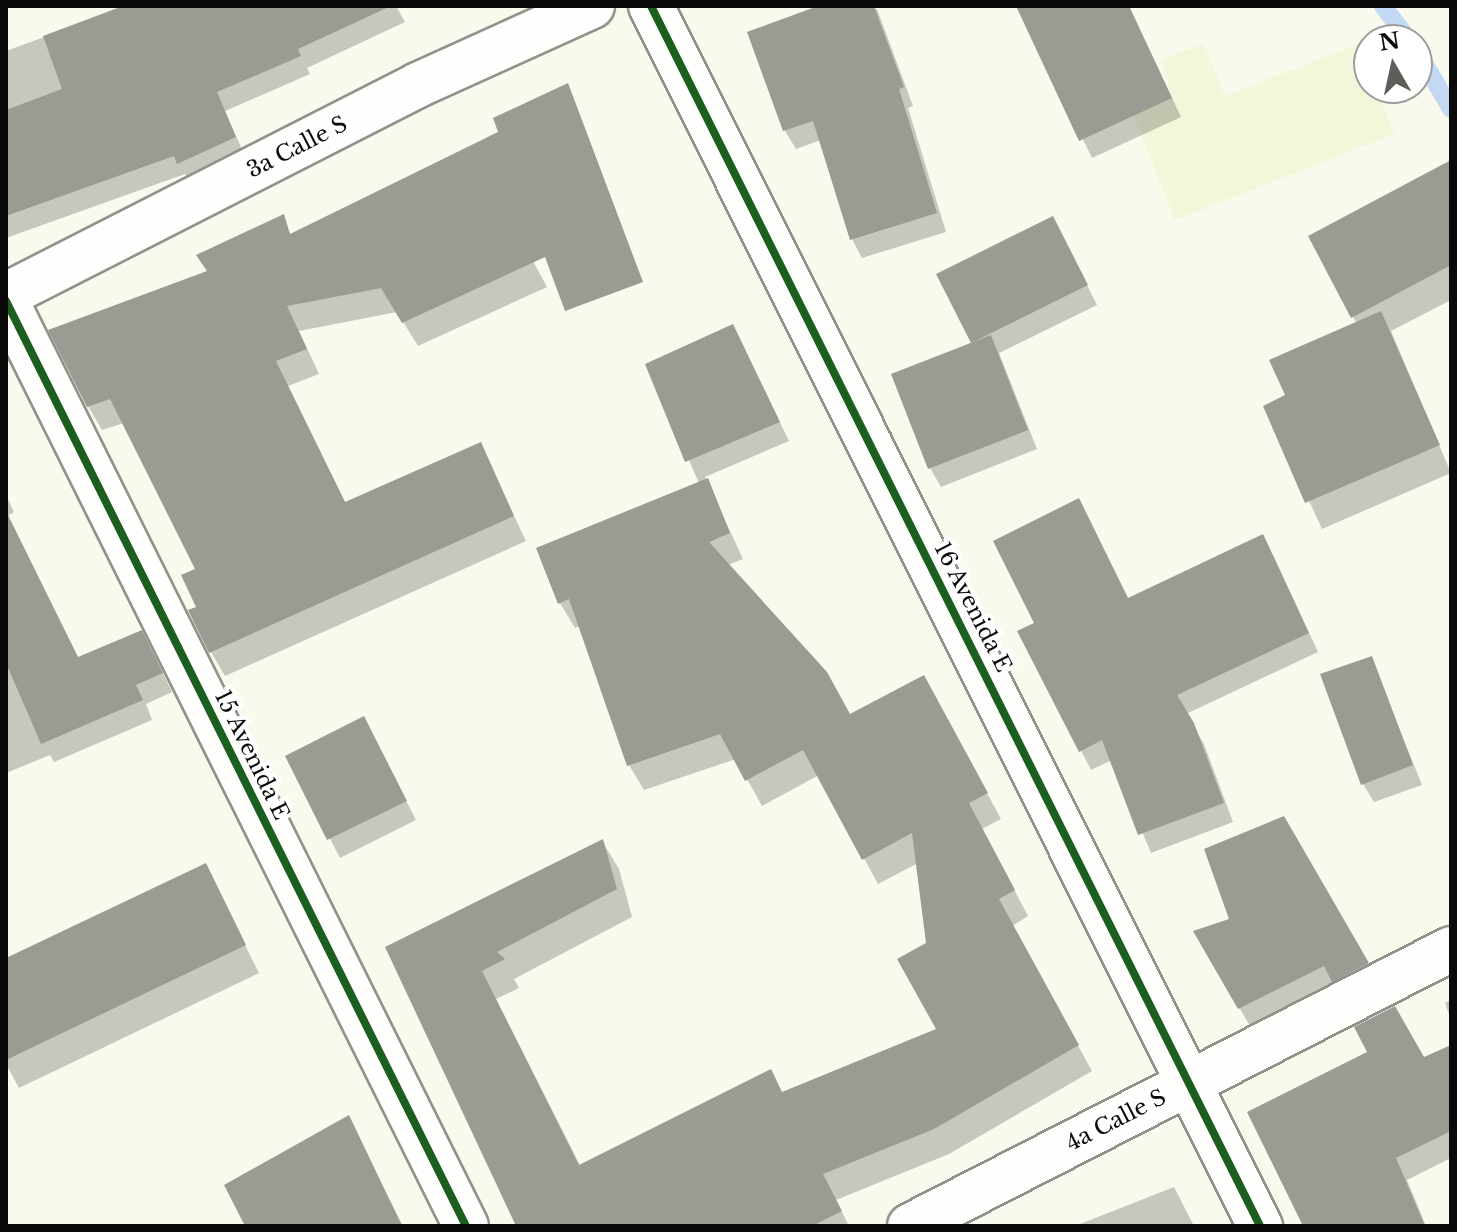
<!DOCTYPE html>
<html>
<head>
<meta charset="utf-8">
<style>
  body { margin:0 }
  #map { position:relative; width:1457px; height:1232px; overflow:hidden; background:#f9f9ed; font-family:"Libre Baskerville",serif }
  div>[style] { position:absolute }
  .farmland>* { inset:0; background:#f4f6d9 }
  .shadow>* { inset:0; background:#0003 }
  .stream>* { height:18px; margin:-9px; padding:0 9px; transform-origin:9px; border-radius:9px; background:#c2d9f4 }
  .building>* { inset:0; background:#9b9a93 }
  .roads { filter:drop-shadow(2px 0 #92928c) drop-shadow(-2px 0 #92928c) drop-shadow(0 2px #92928c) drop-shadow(0 -2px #92928c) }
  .street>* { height:44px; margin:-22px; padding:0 22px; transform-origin:22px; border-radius:22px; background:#fefefc }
  .cycleway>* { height:8px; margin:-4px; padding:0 4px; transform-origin:4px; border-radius:4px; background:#1b5e20 }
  span { translate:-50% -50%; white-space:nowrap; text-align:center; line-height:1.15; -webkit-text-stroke:8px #fff; paint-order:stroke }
  .street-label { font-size:22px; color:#0a0a0a }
  .frame { position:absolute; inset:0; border:8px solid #0a0a0a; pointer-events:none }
  .north { position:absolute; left:1353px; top:24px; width:80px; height:80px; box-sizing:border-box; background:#fff; border:2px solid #9d9d9d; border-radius:50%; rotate:351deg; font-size:22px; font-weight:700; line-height:32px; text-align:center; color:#0a0a0a }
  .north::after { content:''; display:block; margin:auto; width:28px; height:36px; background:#5e5e59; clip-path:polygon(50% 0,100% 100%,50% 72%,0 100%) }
</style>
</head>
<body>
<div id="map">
  <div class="farmland">
    <i style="clip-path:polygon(1204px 44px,1225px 96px,1359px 44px,1369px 88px,1376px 88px,1394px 134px,1175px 220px,1133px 114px,1172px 98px,1162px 59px)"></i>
  </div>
  <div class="shadow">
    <i style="clip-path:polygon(129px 6px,396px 6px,405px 22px,307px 68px,310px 74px,225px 111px,245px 156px,189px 181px,185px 174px,6px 238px,6px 51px)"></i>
    <i style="clip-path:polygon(824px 6px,877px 9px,913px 106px,908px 108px,946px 232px,862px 258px,852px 239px,821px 140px,796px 149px,785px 131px,750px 33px)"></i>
    <i style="clip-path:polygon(1018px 6px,1129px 6px,1181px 117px,1092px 158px)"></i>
    <i style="clip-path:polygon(1451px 163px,1451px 300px,1391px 331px,1451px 473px,1322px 529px,1266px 407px,1288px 396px,1357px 324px,1310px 236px)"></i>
    <i style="clip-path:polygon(485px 172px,547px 287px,418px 346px,397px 312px,299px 331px,319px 374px,288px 386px,346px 504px,480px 444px,526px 541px,225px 676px,211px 652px,198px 608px,198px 570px,124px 423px,102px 430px,88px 406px,209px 272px,281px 218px,291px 235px)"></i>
    <i style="clip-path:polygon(1063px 237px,1097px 305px,999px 353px,1037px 449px,941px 487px,930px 468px,974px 344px,939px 275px)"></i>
    <i style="clip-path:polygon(733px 326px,789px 441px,705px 477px,743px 559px,728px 565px,850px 717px,938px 703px,1001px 819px,982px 829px,1028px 916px,1012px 926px,1092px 1071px,949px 1154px,836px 1200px,849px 1226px,564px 1226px,783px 1094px,939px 1030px,918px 863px,878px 884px,819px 775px,762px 806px,736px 759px,644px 790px,629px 765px,581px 626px,575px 628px,560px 603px,699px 483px,647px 365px)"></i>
    <i style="clip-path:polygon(6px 495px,14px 512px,8px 516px,78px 659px,152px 651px,172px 692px,146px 704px,152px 720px,54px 762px,50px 755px,6px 773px)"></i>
    <i style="clip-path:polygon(1273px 555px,1318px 652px,1186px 714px,1204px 744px,1233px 822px,1151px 853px,1112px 760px,1091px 770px,1020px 632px)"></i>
    <i style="clip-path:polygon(1371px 658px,1422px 785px,1374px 802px,1363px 784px)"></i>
    <i style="clip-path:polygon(374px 738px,416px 820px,340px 858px,288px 757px)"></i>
    <i style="clip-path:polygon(1283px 818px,1383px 990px,1255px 1035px,1196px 932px,1231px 920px)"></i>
    <i style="clip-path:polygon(602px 841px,619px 869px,632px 917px,514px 979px,519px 988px,496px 999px,596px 1197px,520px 1226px,388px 948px)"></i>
    <i style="clip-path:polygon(205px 865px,259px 973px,19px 1088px,6px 1064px,6px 960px)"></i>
    <i style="clip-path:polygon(1451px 1000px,1451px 1020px,1445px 1003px)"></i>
    <i style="clip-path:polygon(1451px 1047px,1451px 1158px,1407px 1180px,1426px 1226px,1307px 1226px,1424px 1060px)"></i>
    <i style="clip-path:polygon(348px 1118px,403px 1226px,248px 1226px)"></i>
    <i style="clip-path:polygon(1174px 1187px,1194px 1226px,1075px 1226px)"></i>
  </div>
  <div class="stream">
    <i style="left:1383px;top:6px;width:43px;rotate:52.6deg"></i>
    <i style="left:1417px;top:51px;width:67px;rotate:59.6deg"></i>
  </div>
  <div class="building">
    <i style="clip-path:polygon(123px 6px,391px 6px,298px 49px,301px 56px,217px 92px,236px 137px,177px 164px,174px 156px,6px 216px,6px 110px,62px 89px,43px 36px)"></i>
    <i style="clip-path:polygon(818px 6px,874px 6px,904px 87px,899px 89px,937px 213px,850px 240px,813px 121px,783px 131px,747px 32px)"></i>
    <i style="clip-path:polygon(1016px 6px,1129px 6px,1172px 98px,1079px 141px)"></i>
    <i style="clip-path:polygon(568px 83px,643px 282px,565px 311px,545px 257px,402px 323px,381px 288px,287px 306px,307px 349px,276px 361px,345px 502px,481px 442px,514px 516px,209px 653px,188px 610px,196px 607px,181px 575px,195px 569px,110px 399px,87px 407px,48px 330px,207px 271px,196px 255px,284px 214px,290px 234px,498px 132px,493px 118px)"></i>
    <i style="clip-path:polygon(1451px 160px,1451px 265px,1351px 318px,1308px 236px)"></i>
    <i style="clip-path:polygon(1053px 216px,1088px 285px,971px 343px,936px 274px)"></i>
    <i style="clip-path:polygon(1381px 311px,1440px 445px,1305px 503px,1263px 406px,1285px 395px,1269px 360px)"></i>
    <i style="clip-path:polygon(733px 324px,780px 422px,685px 462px,645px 364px)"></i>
    <i style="clip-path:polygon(991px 335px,1028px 430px,928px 469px,891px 374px)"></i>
    <i style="clip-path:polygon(708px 478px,730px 533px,709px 542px,827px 672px,850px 714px,924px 675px,988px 793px,969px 803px,1015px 890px,999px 899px,1079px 1045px,934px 1129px,823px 1174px,842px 1211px,812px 1226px,516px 1226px,385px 947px,603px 839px,617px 889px,497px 952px,505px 959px,482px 971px,579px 1165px,771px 1069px,782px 1092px,936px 1029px,897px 959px,926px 943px,912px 833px,862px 860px,803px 750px,745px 781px,720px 734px,627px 766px,569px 599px,558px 604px,536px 548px)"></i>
    <i style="clip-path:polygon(1079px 498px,1128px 598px,1263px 534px,1309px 633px,1177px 695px,1194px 723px,1224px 803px,1138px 835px,1102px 740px,1079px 752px,1017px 631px,1034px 623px,993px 541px)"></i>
    <i style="clip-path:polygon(6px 511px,78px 657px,142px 630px,163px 673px,136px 685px,143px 700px,41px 744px,6px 663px)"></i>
    <i style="clip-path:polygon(1372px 656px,1413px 765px,1361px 785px,1320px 674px)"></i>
    <i style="clip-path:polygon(364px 716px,407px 801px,327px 840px,285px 756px)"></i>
    <i style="clip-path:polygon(1284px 816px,1369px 963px,1332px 982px,1324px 966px,1238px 1009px,1193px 931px,1229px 919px,1204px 849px)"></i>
    <i style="clip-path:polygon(206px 863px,246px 945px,6px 1060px,6px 958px)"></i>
    <i style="clip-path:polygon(1395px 1006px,1424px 1057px,1451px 1045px,1451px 1131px,1396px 1158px,1425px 1226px,1303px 1226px,1247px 1112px,1367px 1052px,1354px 1027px)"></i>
    <i style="clip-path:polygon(349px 1115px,402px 1226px,245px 1226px,224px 1185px)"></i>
  </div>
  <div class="roads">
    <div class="street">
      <i style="left:651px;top:6px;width:1364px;rotate:63.47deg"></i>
      <i style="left:6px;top:295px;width:462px;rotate:-27deg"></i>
      <i style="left:418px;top:85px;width:191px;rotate:-24.4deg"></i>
      <i style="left:6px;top:301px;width:1033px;rotate:63.56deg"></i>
      <i style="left:910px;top:1226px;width:608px;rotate:-27.11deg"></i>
    </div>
  </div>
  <div class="cycleway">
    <i style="left:651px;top:6px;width:1364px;rotate:63.47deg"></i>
    <i style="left:6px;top:301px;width:1033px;rotate:63.56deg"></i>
  </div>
  <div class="street-label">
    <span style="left:297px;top:147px;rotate:-27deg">3a Calle S</span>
    <span style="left:973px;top:607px;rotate:63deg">16 Avenida E</span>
    <span style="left:252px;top:755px;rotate:64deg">15 Avenida E</span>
    <span style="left:1116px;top:1120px;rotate:-27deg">4a Calle S</span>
  </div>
  <div class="frame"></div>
  <div class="north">N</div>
</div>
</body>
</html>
